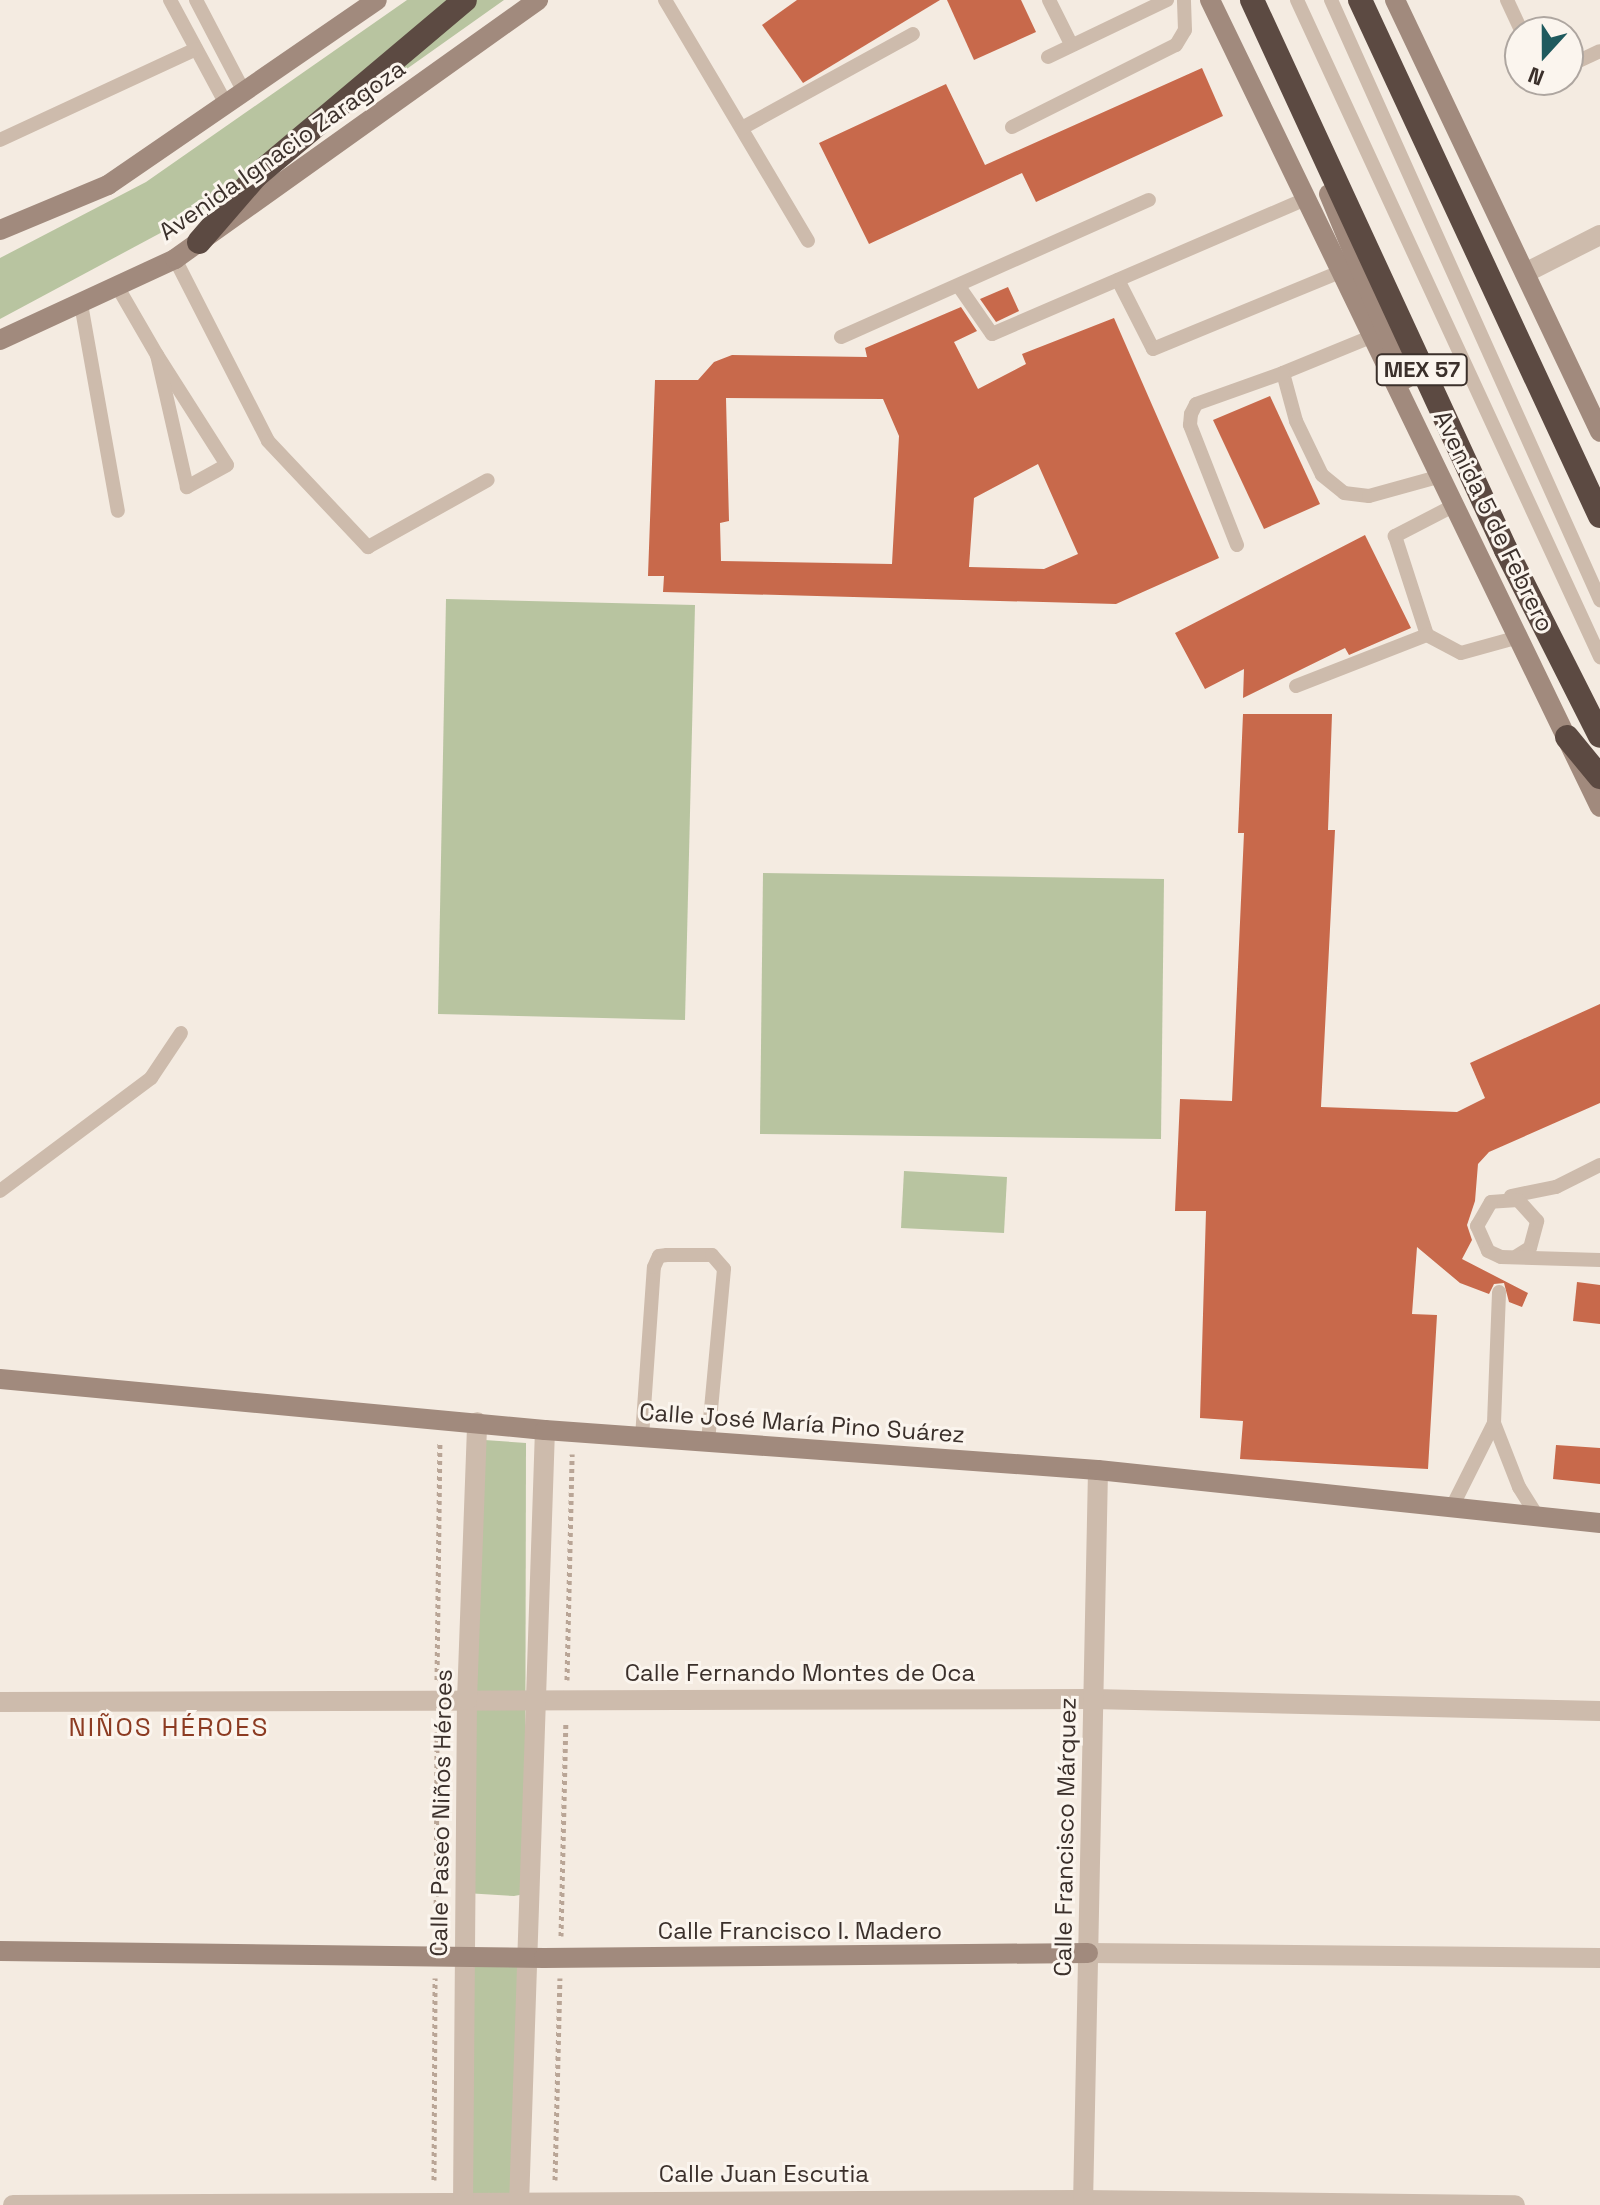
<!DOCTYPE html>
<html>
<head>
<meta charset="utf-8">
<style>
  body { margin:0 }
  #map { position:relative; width:1600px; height:2205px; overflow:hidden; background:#f4ebe1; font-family:"Space Grotesk",sans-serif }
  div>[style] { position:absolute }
  .green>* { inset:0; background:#b8c4a0 }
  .building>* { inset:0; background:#c8694b }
  .path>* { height:5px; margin-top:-2.5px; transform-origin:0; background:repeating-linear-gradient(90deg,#b9a596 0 4px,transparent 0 8px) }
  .lane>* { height:14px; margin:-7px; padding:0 7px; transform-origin:7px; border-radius:7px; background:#cdbbac }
  .street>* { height:20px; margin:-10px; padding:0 10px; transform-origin:10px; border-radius:10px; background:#cdbbac }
  .secondary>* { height:20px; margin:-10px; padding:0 10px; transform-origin:10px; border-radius:10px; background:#a18a7d }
  .highway>* { height:24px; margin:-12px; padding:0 12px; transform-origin:12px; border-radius:12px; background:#5c4a42 }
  span { translate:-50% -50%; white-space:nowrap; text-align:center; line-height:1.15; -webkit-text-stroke:6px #fbf5ee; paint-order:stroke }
  .shield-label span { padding:2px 6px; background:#fbf5ee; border:2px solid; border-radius:6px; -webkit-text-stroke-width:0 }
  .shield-label { font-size:22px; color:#3b302b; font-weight:700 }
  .street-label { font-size:24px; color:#3b302b }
  .neighbourhood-label { font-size:26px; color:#8c3b22; letter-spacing:2px }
  .north { position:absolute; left:1504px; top:16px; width:80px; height:80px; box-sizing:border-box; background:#fbf5ee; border:2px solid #aea6a0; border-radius:50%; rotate:201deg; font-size:22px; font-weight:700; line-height:32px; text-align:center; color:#3b302b }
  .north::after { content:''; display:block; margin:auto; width:28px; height:36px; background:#1f5a5e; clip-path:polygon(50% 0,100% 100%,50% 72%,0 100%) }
</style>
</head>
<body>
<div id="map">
  <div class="green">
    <i style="clip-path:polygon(407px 0,504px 0,222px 200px,0 319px,0 258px,146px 182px)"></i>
    <i style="clip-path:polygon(446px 599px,695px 605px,685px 1020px,438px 1014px)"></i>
    <i style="clip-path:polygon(763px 873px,1164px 879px,1161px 1139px,760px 1134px)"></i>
    <i style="clip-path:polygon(904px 1171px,1007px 1177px,1004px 1233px,901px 1228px)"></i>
    <i style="clip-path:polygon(470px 1439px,526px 1443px,525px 1894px,514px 1896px,465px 1893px)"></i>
    <i style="clip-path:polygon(465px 1958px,524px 1958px,519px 2205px,463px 2205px)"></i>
  </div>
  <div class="building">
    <i style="clip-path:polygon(797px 0,940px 0,803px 83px,762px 25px)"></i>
    <i style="clip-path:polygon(947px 0,1021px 0,1036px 32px,974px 60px)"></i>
    <i style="clip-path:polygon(1202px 68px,1223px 116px,1036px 202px,1022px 173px,869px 244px,819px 143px,946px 84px,985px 165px)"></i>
    <i style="clip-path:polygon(1008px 287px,1019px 311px,996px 322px,980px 299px)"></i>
    <i style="clip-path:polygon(evenodd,961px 307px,977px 331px,954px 342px,978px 389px,1026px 364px,1022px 354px,1114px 318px,1219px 558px,1116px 604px,663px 592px,664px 576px,648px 576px,655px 380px,698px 380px,714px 362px,732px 355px,867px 357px,865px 348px,961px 307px,726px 398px,883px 399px,899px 436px,892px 564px,721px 561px,720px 523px,729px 521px,726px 398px,961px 307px,1038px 464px,1078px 554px,1044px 569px,969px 567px,974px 498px,1038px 464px)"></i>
    <i style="clip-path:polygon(1270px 396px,1320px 504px,1264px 529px,1213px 420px)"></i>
    <i style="clip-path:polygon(1365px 535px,1411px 628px,1349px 655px,1345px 648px,1243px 698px,1244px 669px,1205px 689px,1175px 633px)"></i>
    <i style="clip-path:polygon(1243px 714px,1332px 714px,1328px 830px,1335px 830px,1321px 1107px,1457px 1112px,1485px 1098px,1470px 1063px,1600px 1004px,1600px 1103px,1489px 1152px,1478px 1164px,1475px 1201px,1467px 1225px,1472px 1240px,1462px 1259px,1528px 1293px,1522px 1307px,1509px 1302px,1504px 1283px,1494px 1284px,1489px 1294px,1460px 1283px,1417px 1247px,1412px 1314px,1437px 1315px,1428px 1469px,1240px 1459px,1243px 1421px,1200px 1418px,1206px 1211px,1175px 1211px,1180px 1099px,1232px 1101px,1244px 833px,1238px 833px)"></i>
    <i style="clip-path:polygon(1577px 1282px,1600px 1285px,1600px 1324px,1573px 1321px)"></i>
    <i style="clip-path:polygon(1556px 1445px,1600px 1448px,1600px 1484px,1553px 1479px)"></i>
  </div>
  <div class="path">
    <i style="left:437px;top:1680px;width:238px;rotate:-89.3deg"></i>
    <i style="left:567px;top:1680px;width:226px;rotate:-88.7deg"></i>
    <i style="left:436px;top:1936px;width:214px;rotate:-89.7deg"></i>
    <i style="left:561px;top:1936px;width:214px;rotate:-88.7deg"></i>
    <i style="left:434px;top:2180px;width:202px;rotate:-89.7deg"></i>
    <i style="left:555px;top:2180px;width:202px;rotate:-88.6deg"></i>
  </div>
  <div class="lane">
    <i style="left:170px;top:0;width:118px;rotate:61.7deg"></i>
    <i style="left:196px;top:0;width:104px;rotate:62.4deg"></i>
    <i style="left:665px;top:0;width:280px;rotate:59.3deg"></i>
    <i style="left:1049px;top:0;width:49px;rotate:63.4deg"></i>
    <i style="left:1297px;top:0;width:724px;rotate:65.24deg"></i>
    <i style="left:1331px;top:0;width:658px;rotate:65.85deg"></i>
    <i style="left:1507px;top:0;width:35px;rotate:65deg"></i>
    <i style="left:1048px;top:57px;width:132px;rotate:-25.6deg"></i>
    <i style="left:1568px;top:66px;width:35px;rotate:-25deg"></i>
    <i style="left:1012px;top:127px;width:183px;rotate:-26.6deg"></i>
    <i style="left:1176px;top:45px;width:17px;rotate:-59deg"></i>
    <i style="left:1185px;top:30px;width:30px;rotate:-92deg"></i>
    <i style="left:742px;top:128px;width:195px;rotate:-28.8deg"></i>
    <i style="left:0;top:140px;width:216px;rotate:-24.9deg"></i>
    <i style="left:175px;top:259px;width:204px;rotate:62.9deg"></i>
    <i style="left:268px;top:441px;width:146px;rotate:46.7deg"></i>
    <i style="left:368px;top:547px;width:137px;rotate:-29.2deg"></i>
    <i style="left:1118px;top:280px;width:77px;rotate:63.1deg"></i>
    <i style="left:1153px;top:349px;width:204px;rotate:-22.4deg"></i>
    <i style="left:117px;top:286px;width:80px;rotate:59.9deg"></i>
    <i style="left:960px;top:288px;width:56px;rotate:55.2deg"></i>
    <i style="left:992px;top:334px;width:342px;rotate:-23.3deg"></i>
    <i style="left:81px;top:304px;width:210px;rotate:79.9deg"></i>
    <i style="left:1373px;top:336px;width:97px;rotate:157.7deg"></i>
    <i style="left:1283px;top:373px;width:50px;rotate:74.8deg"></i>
    <i style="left:1296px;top:421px;width:60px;rotate:64.3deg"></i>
    <i style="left:1322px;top:475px;width:28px;rotate:39deg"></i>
    <i style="left:1344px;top:493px;width:25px;rotate:7deg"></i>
    <i style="left:1369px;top:496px;width:75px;rotate:-15.5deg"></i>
    <i style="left:841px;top:337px;width:337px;rotate:-24deg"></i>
    <i style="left:157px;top:355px;width:130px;rotate:57.5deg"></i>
    <i style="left:227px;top:465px;width:46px;rotate:151.2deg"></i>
    <i style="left:187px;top:487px;width:135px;rotate:-102.8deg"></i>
    <i style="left:1455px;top:505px;width:68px;rotate:152.7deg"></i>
    <i style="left:1395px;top:536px;width:104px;rotate:72.1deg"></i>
    <i style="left:1427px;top:635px;width:38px;rotate:28deg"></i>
    <i style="left:1461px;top:653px;width:60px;rotate:-15.4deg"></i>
    <i style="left:1237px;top:545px;width:129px;rotate:-111.4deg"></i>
    <i style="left:1190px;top:425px;width:11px;rotate:-85deg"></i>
    <i style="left:1191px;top:414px;width:11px;rotate:-63deg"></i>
    <i style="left:1196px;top:404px;width:92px;rotate:-19.6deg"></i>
    <i style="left:1296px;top:686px;width:141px;rotate:-21.3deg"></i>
    <i style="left:0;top:1191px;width:189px;rotate:-36.8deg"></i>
    <i style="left:151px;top:1078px;width:54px;rotate:-56.3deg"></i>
    <i style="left:1511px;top:1196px;width:46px;rotate:-11.3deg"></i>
    <i style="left:1556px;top:1187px;width:49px;rotate:-26.6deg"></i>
    <i style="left:1517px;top:1256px;width:15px;rotate:-32deg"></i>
    <i style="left:1530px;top:1248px;width:28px;rotate:-75deg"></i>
    <i style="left:1537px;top:1221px;width:28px;rotate:-132deg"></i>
    <i style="left:1518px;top:1200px;width:27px;rotate:176deg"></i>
    <i style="left:1491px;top:1202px;width:28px;rotate:120deg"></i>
    <i style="left:1477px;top:1226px;width:27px;rotate:66deg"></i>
    <i style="left:1488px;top:1251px;width:14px;rotate:25deg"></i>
    <i style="left:1501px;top:1257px;width:99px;rotate:1.7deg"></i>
    <i style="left:1494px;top:1423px;width:69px;rotate:68.7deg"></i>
    <i style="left:1519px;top:1487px;width:34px;rotate:58deg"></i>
    <i style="left:642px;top:1437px;width:170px;rotate:-86deg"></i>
    <i style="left:654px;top:1267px;width:12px;rotate:-66deg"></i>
    <i style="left:659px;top:1256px;width:8px;rotate:-7deg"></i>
    <i style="left:667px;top:1255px;width:45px"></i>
    <i style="left:712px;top:1255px;width:18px;rotate:49deg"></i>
    <i style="left:724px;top:1269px;width:174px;rotate:95.3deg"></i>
    <i style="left:1452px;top:1507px;width:94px;rotate:-63.4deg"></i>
    <i style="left:1494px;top:1423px;width:131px;rotate:-87.8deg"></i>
  </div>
  <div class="street">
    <i style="left:1525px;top:273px;width:84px;rotate:-26.9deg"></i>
    <i style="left:0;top:1702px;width:1093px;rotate:-0.16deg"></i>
    <i style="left:1093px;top:1699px;width:507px;rotate:1.36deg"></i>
    <i style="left:1088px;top:1953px;width:512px;rotate:0.56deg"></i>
    <i style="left:13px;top:2205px;width:1070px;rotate:-0.27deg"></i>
    <i style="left:1083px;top:2200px;width:432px;rotate:0.7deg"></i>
    <i style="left:463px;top:2205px;width:505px;rotate:-89.55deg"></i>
    <i style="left:467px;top:1700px;width:278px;rotate:-87.9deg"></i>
    <i style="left:519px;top:2205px;width:775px;rotate:-88.08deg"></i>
    <i style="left:1083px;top:2205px;width:735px;rotate:-88.83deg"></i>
  </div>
  <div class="secondary">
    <i style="left:1210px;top:0;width:896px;rotate:64.21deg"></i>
    <i style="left:1395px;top:0;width:478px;rotate:64.6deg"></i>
    <i style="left:1329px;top:194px;width:200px;rotate:67.4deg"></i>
    <i style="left:0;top:230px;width:117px;rotate:-22.6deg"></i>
    <i style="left:108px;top:185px;width:326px;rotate:-34.5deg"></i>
    <i style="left:0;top:340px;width:193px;rotate:-24.8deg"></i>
    <i style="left:175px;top:259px;width:446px;rotate:-35.5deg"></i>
    <i style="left:0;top:1379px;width:547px;rotate:5.35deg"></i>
    <i style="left:545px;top:1430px;width:554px;rotate:4.14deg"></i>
    <i style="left:1098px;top:1470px;width:505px;rotate:6.03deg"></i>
    <i style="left:0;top:1951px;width:544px;rotate:0.74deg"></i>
    <i style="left:544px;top:1958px;width:544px;rotate:-0.53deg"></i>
  </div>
  <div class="highway">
    <i style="left:1252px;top:0;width:606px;rotate:65.21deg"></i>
    <i style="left:1506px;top:550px;width:208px;rotate:63.2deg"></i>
    <i style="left:1360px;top:0;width:569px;rotate:65.06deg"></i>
    <i style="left:199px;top:242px;width:87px;rotate:-49.2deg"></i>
    <i style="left:256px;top:176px;width:273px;rotate:-40.1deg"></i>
    <i style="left:1567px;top:737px;width:52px;rotate:50.5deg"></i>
  </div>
  <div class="shield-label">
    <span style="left:1422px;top:370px">MEX 57</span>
  </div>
  <div class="street-label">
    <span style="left:282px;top:150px;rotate:-35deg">Avenida Ignacio Zaragoza</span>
    <span style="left:1494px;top:521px;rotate:64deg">Avenida 5 de Febrero</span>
    <span style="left:802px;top:1423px;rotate:4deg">Calle José María Pino Suárez</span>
    <span style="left:800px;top:1673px">Calle Fernando Montes de Oca</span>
    <span style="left:441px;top:1813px;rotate:-89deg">Calle Paseo Niños Héroes</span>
    <span style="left:1065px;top:1837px;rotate:-89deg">Calle Francisco Márquez</span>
    <span style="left:800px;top:1931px">Calle Francisco I. Madero</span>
    <span style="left:764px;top:2174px">Calle Juan Escutia</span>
  </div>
  <div class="neighbourhood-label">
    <span style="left:169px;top:1728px">NIÑOS HÉROES</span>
  </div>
  <div class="north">N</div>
</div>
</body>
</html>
